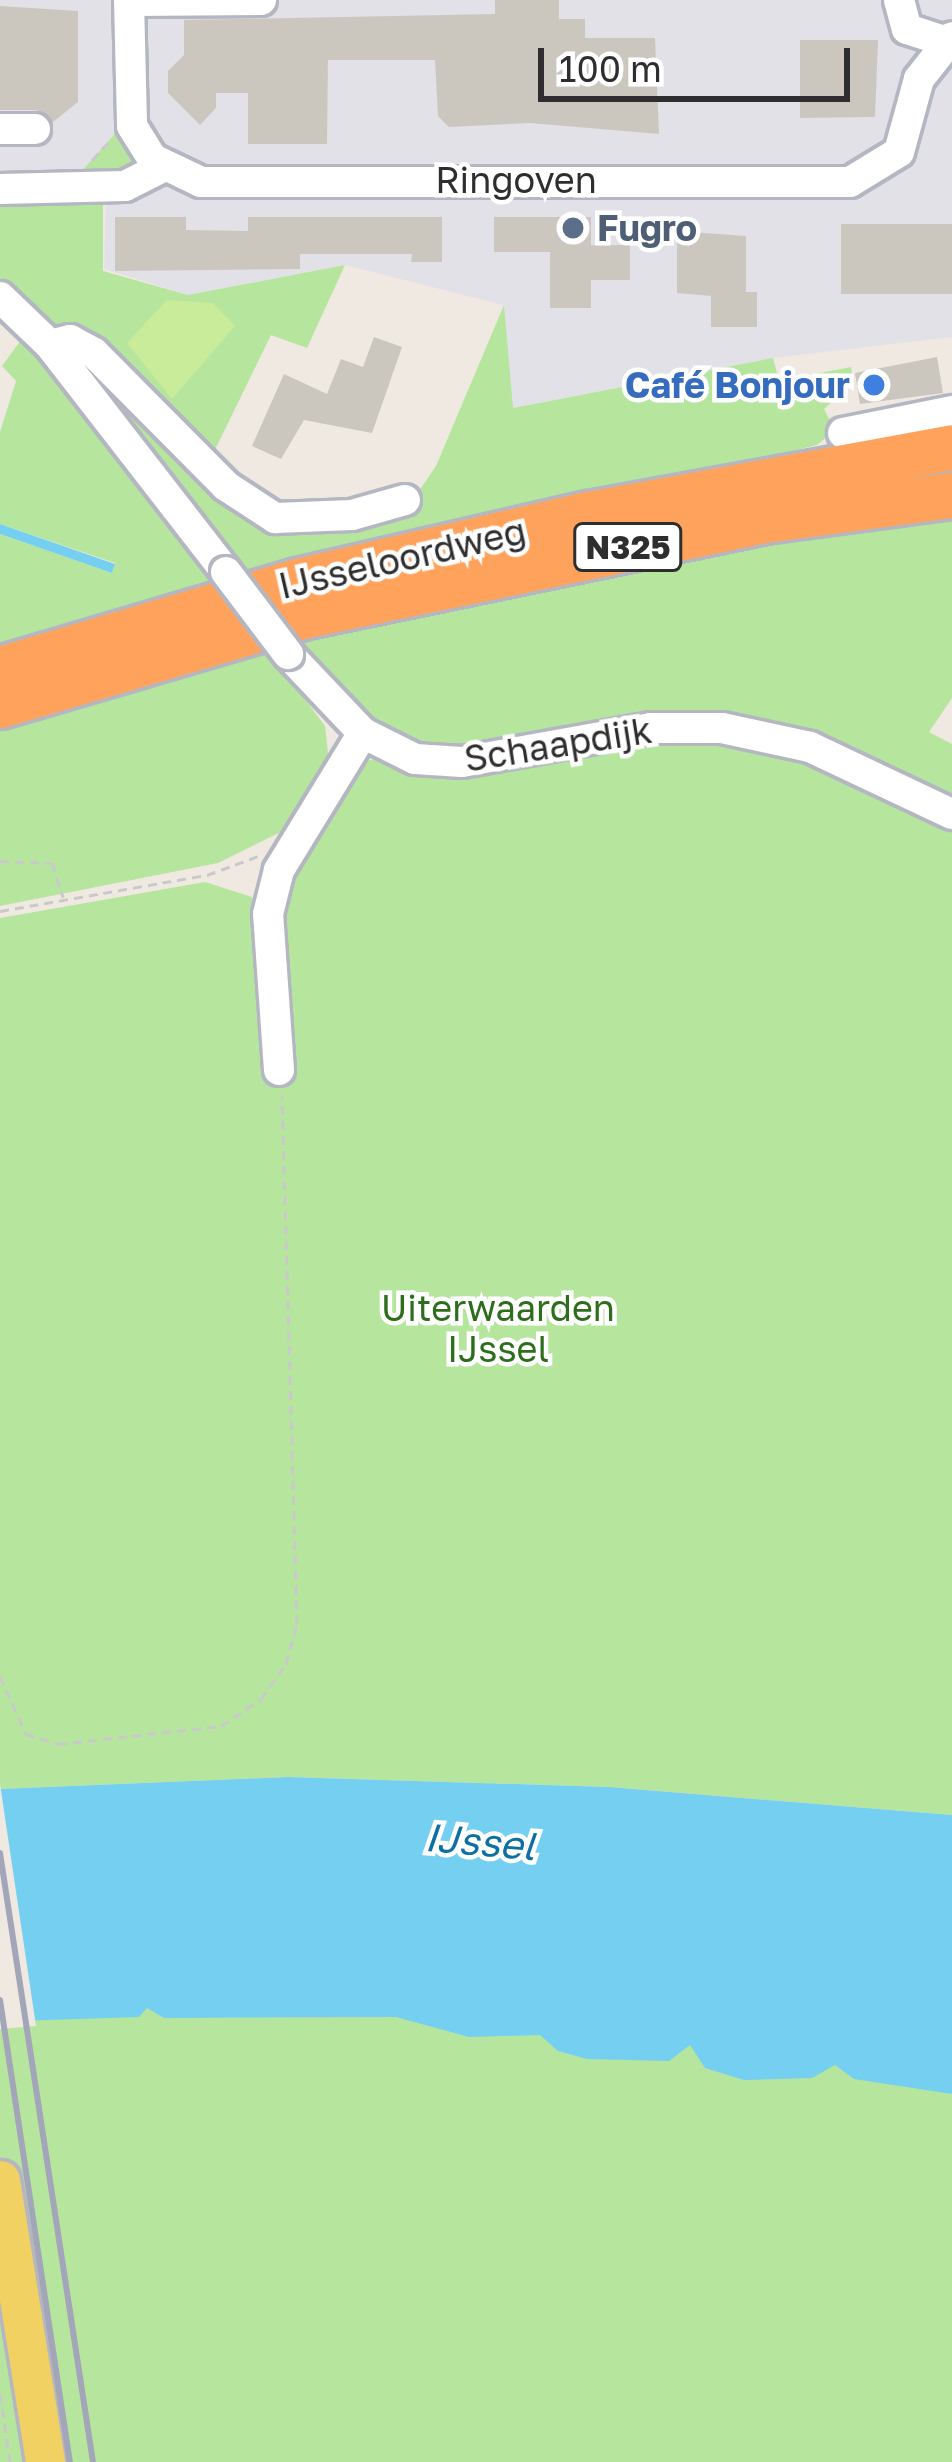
<!DOCTYPE html>
<html>
<head>
<meta charset="utf-8">
<style>
  body { margin:0 }
  #map { position:relative; width:952px; height:2462px; overflow:hidden; background:#efe9e1; font-family:"Golos Text",sans-serif }
  div>[style] { position:absolute }
  .industrial>* { inset:0; background:#e3e1e8 }
  .green>* { inset:0; background:#b6e59e }
  .pitch>* { inset:0; background:#c9ec9a }
  .water>* { inset:0; background:#75cff0 }
  .pier>* { inset:0; background:#efe9e1 }
  .building>* { inset:0; background:#cbc7bf }
  .path>* { height:3px; margin-top:-1.5px; transform-origin:0; background:repeating-linear-gradient(90deg,#c9c9c9 0 9px,transparent 0 15px) }
  .roads { filter:drop-shadow(3px 0 #b4b7c1) drop-shadow(-3px 0 #b4b7c1) drop-shadow(0 3px #b4b7c1) drop-shadow(0 -3px #b4b7c1) }
  .minor>* { height:30px; margin:-15px; padding:0 15px; transform-origin:15px; border-radius:15px; background:#fff }
  .major>* { height:39px; margin:-19.5px; padding:0 19.5px; transform-origin:19.5px; border-radius:19.5px; background:#f2d163 }
  .highway>* { height:45px; margin:-22.5px; padding:0 22.5px; transform-origin:22.5px; border-radius:22.5px; background:#ffa35c }
  .rail>* { height:6px; margin:-3px; padding:0 3px; transform-origin:3px; border-radius:3px; background:#a3a6b8 }
  .bridges { filter:drop-shadow(3px 0 #b4b7c1) drop-shadow(-3px 0 #b4b7c1) drop-shadow(0 3px #b4b7c1) drop-shadow(0 -3px #b4b7c1) }
  .minor-bridge>* { height:30px; margin:-15px; padding:0 15px; transform-origin:15px; border-radius:15px; background:#fff }
  .dots>* { width:33px; height:33px; translate:-50% -50%; box-sizing:border-box; border:6px solid #fff; border-radius:50% }
  span { translate:-50% -50%; white-space:nowrap; text-align:center; line-height:1.15; -webkit-text-stroke:9px #fff; paint-order:stroke }
  .shield-label span { padding:3px 9px; background:#fff; border:3px solid; border-radius:9px; -webkit-text-stroke-width:0 }
  .shield-label { font-size:33px; color:#2e2e2e; font-weight:700 }
  .street-label { font-size:36px; color:#2e2e2e }
  .service-label { font-size:36px; color:#4e5e75; font-weight:700 }
  .left { translate:0 -50%; text-align:left }
  .shop-label { font-size:36px; color:#366cbe; font-weight:700 }
  .right { translate:-100% -50%; text-align:right }
  .park-label { font-size:36px; color:#2c6e1b }
  .water-label { font-size:39px; color:#0d6fa3; font-style:italic }
  .scale { position:absolute; left:538px; top:48px; width:312px; height:54px; box-sizing:border-box; border:6px solid #2e2e2e; border-top:0; padding-left:15px; font-size:36px; line-height:42px; white-space:nowrap; color:#2e2e2e; -webkit-text-stroke:9px #fff; paint-order:stroke }
</style>
</head>
<body>
<div id="map">
  <div class="industrial">
    <i style="clip-path:polygon(0 0,952px 0,952px 337px,773px 358px,512px 408px,503px 305px,345px 265px,188px 295px,104px 269px,106px 194px,0 191px)"></i>
  </div>
  <div class="green">
    <i style="clip-path:polygon(121px 127px,144px 164px,128px 177px,80px 173px)"></i>
    <i style="clip-path:polygon(103px 192px,103px 271px,188px 295px,345px 265px,307px 348px,271px 335px,210px 460px,0 284px,0 196px)"></i>
    <i style="clip-path:polygon(504px 305px,513px 408px,773px 358px,779px 381px,851px 367px,853px 382px,824px 409px,835px 430px,817px 445px,246px 583px,75px 356px,258px 519px,410px 504px,436px 466px)"></i>
    <i style="clip-path:polygon(21px 340px,32px 342px,228px 587px,0 655px,0 534px,112px 573px,115px 563px,0 524px,0 432px,16px 381px,2px 366px)"></i>
    <i style="clip-path:polygon(952px 500px,952px 698px,929px 732px,952px 744px,952px 798px,739px 718px,484px 752px,422px 749px,358px 720px,285px 629px)"></i>
    <i style="clip-path:polygon(262px 642px,325px 726px,330px 771px,301px 822px,218px 863px,0 906px,0 718px)"></i>
    <i style="clip-path:polygon(677px 735px,797px 752px,952px 825px,952px 1815px,609px 1787px,288px 1777px,0 1789px,0 918px,205px 882px,252px 897px,254px 924px,359px 763px,378px 758px,415px 769px)"></i>
    <i style="clip-path:polygon(146px 2008px,352px 2008px,520px 2029px,680px 2030px,952px 2078px,952px 2462px,0 2462px,0 2023px)"></i>
  </div>
  <div class="pitch">
    <i style="clip-path:polygon(167px 300px,213px 303px,235px 326px,172px 399px,127px 343px)"></i>
  </div>
  <div class="water">
    <i style="clip-path:polygon(0 524px,115px 564px,112px 573px,0 534px)"></i>
    <i style="clip-path:polygon(288px 1777px,609px 1787px,952px 1815px,952px 2094px,854px 2079px,835px 2065px,812px 2078px,744px 2080px,705px 2068px,690px 2045px,669px 2061px,587px 2059px,558px 2051px,540px 2035px,469px 2037px,396px 2017px,164px 2018px,147px 2008px,139px 2017px,16px 2021px,0 1789px)"></i>
  </div>
  <div class="pier">
    <i style="clip-path:polygon(0 1784px,36px 2026px,0 2029px)"></i>
  </div>
  <div class="building">
    <i style="clip-path:polygon(495px 0,559px 0,559px 19px,585px 19px,585px 38px,655px 38px,659px 134px,530px 123px,449px 127px,438px 116px,435px 60px,328px 60px,327px 144px,248px 144px,248px 93px,216px 93px,216px 108px,200px 125px,168px 93px,168px 71px,184px 55px,184px 20px,495px 14px)"></i>
    <i style="clip-path:polygon(0 6px,78px 11px,78px 102px,53px 122px,36px 110px,0 110px)"></i>
    <i style="clip-path:polygon(800px 40px,878px 40px,875px 117px,800px 118px)"></i>
    <i style="clip-path:polygon(115px 217px,186px 217px,186px 230px,248px 231px,248px 217px,442px 217px,442px 262px,411px 262px,412px 254px,300px 254px,300px 269px,115px 271px)"></i>
    <i style="clip-path:polygon(494px 217px,591px 217px,591px 245px,630px 245px,630px 280px,591px 280px,591px 308px,550px 308px,550px 252px,494px 252px)"></i>
    <i style="clip-path:polygon(841px 224px,952px 224px,952px 294px,841px 294px)"></i>
    <i style="clip-path:polygon(677px 231px,746px 236px,746px 292px,757px 292px,757px 327px,711px 327px,711px 296px,677px 293px)"></i>
    <i style="clip-path:polygon(374px 337px,402px 347px,372px 433px,304px 420px,281px 459px,252px 446px,284px 374px,327px 394px,341px 359px,363px 367px)"></i>
    <i style="clip-path:polygon(937px 357px,943px 393px,860px 404px,855px 373px)"></i>
  </div>
  <div class="path">
    <i style="left:92px;top:160px;width:26px;rotate:-47deg"></i>
    <i style="left:0;top:861px;width:52px;rotate:2.2deg"></i>
    <i style="left:52px;top:863px;width:36px;rotate:72deg"></i>
    <i style="left:0;top:911px;width:210px;rotate:-9.9deg"></i>
    <i style="left:207px;top:875px;width:54px;rotate:-20.4deg"></i>
    <i style="left:0;top:1676px;width:64px;rotate:65.9deg"></i>
    <i style="left:26px;top:1734px;width:34px;rotate:17deg"></i>
    <i style="left:58px;top:1744px;width:164px;rotate:-6.3deg"></i>
    <i style="left:221px;top:1726px;width:48px;rotate:-34deg"></i>
    <i style="left:261px;top:1699px;width:43px;rotate:-54.5deg"></i>
    <i style="left:286px;top:1664px;width:41px;rotate:-74.6deg"></i>
    <i style="left:297px;top:1624px;width:529px;rotate:-91.62deg"></i>
    <i style="left:0;top:2394px;width:69px;rotate:81.6deg"></i>
  </div>
  <div class="roads">
    <div class="minor">
      <i style="left:129px;top:0;width:126px;rotate:88.6deg"></i>
      <i style="left:132px;top:126px;width:39px;rotate:58deg"></i>
      <i style="left:153px;top:159px;width:53px;rotate:25.6deg"></i>
      <i style="left:201px;top:182px;width:649px"></i>
      <i style="left:850px;top:182px;width:57px;rotate:-31.5deg"></i>
      <i style="left:899px;top:152px;width:76px;rotate:-74.7deg"></i>
      <i style="left:919px;top:79px;width:53px;rotate:-51.8deg"></i>
      <i style="left:899px;top:0;width:30px;rotate:75deg"></i>
      <i style="left:907px;top:29px;width:39px;rotate:18deg"></i>
      <i style="left:129px;top:1px;width:132px;rotate:-0.4deg"></i>
      <i style="left:0;top:129px;width:35px"></i>
      <i style="left:0;top:189px;width:125px;rotate:-1.4deg"></i>
      <i style="left:125px;top:186px;width:42px;rotate:-26.6deg"></i>
      <i style="left:0;top:297px;width:69px;rotate:43.8deg"></i>
      <i style="left:50px;top:345px;width:287px;rotate:52.2deg"></i>
      <i style="left:50px;top:345px;width:21px;rotate:-14deg"></i>
      <i style="left:70px;top:340px;width:27px;rotate:28deg"></i>
      <i style="left:94px;top:353px;width:187px;rotate:45.2deg"></i>
      <i style="left:226px;top:486px;width:59px;rotate:33.1deg"></i>
      <i style="left:275px;top:518px;width:77px;rotate:-2.2deg"></i>
      <i style="left:352px;top:515px;width:55px;rotate:-15.8deg"></i>
      <i style="left:843px;top:433px;width:111px;rotate:-11.4deg"></i>
      <i style="left:288px;top:654px;width:109px;rotate:46.5deg"></i>
      <i style="left:363px;top:733px;width:58px;rotate:26.6deg"></i>
      <i style="left:415px;top:759px;width:47px;rotate:3.7deg"></i>
      <i style="left:462px;top:762px;width:192px;rotate:-10.2deg"></i>
      <i style="left:651px;top:728px;width:71px"></i>
      <i style="left:722px;top:728px;width:90px;rotate:12.2deg"></i>
      <i style="left:810px;top:747px;width:157px;rotate:25.3deg"></i>
      <i style="left:279px;top:1070px;width:156px;rotate:-94deg"></i>
      <i style="left:268px;top:914px;width:45px;rotate:-76deg"></i>
      <i style="left:279px;top:870px;width:161px;rotate:-58.5deg"></i>
    </div>
    <div class="major">
      <i style="left:0;top:2180px;width:286px;rotate:80.9deg"></i>
    </div>
    <div class="highway">
      <i style="left:0;top:669px;width:310px;rotate:-16.5deg"></i>
      <i style="left:297px;top:581px;width:299px;rotate:-13deg"></i>
      <i style="left:588px;top:514px;width:370px;rotate:-10.4deg"></i>
      <i style="left:0;top:705px;width:319px;rotate:-16.4deg"></i>
      <i style="left:306px;top:615px;width:468px;rotate:-11.7deg"></i>
      <i style="left:764px;top:520px;width:190px;rotate:-7.6deg"></i>
    </div>
  </div>
  <div class="rail">
    <i style="left:0;top:1853px;width:616px;rotate:81.32deg"></i>
    <i style="left:0;top:2000px;width:467px;rotate:81.4deg"></i>
  </div>
  <div class="bridges">
    <div class="minor-bridge">
      <i style="left:226px;top:572px;width:103px;rotate:52.9deg"></i>
    </div>
  </div>
  <div class="dots">
    <i style="left:573px;top:228px;background:#5c6f8a"></i>
    <i style="left:874px;top:385px;background:#3f7fe0"></i>
  </div>
  <div class="shield-label">
    <span style="left:628px;top:547px">N325</span>
  </div>
  <div class="street-label">
    <span style="left:516px;top:180px">Ringoven</span>
    <span style="left:402px;top:558px;rotate:-13deg">IJsseloordweg</span>
    <span style="left:558px;top:744px;rotate:-9deg">Schaapdijk</span>
  </div>
  <div class="service-label">
    <span class="left" style="left:597px;top:228px">Fugro</span>
  </div>
  <div class="shop-label">
    <span class="right" style="left:850px;top:385px">Café Bonjour</span>
  </div>
  <div class="park-label">
    <span style="left:498px;top:1328px">Uiterwaarden<br>IJssel</span>
  </div>
  <div class="water-label">
    <span style="left:480px;top:1842px;rotate:5deg">IJssel</span>
  </div>
  <div class="scale">100 m</div>
</div>
</body>
</html>
